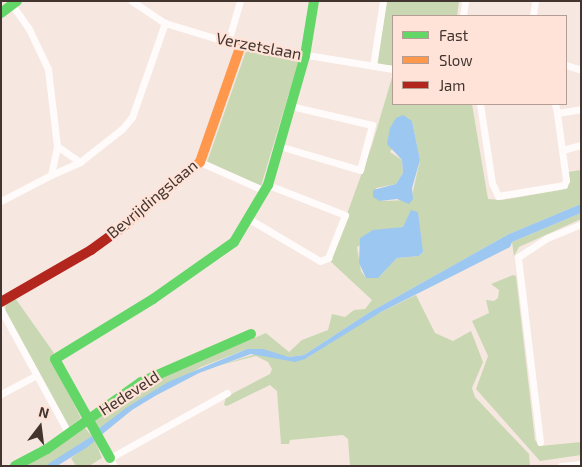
<!DOCTYPE html>
<html>
<head>
<meta charset="utf-8">
<style>
  body { margin:0 }
  #map { position:relative; width:582px; height:467px; overflow:hidden; background:#f6e7e1; font-family:"Exo 2",sans-serif }
  div>[style] { position:absolute }
  .green>* { inset:0; background:#c9d8b3 }
  .water>* { inset:0; background:#9cc7f0 }
  .street>* { height:7px; margin:-3.5px; padding:0 3.5px; transform-origin:3.5px; border-radius:3.5px; background:#fefbfa }
  .fast>* { height:10px; margin:-5px; padding:0 5px; transform-origin:5px; border-radius:5px; background:#63d668 }
  .slow>* { height:10px; margin:-5px; padding:0 5px; transform-origin:5px; border-radius:5px; background:#ff974d }
  .jam>* { height:10px; margin:-5px; padding:0 5px; transform-origin:5px; border-radius:5px; background:#b3261e }
  span { translate:-50% -50%; white-space:nowrap; text-align:center; line-height:1.15; -webkit-text-stroke:4.5px #ffe3d8; paint-order:stroke }
  .street-label { font-size:16px; color:#42352f }
  .frame { position:absolute; inset:0; border:2px solid #42352f; pointer-events:none }
  .legend { position:absolute; left:392px; top:15px; width:175px; height:90px; box-sizing:border-box; background:#ffe3d8; border:1px solid #b39d94; margin:0; padding:6px 9px; list-style:none; font-size:15px; color:#42352f }
  .legend li { display:flex; align-items:center; gap:10px; height:25px }
  .legend b { width:25px; border:1px solid #b39d94 }
  .north { position:absolute; left:15px; top:402px; width:50px; height:50px; -webkit-text-stroke:4px #ffe3d8; paint-order:stroke; rotate:15deg; font-size:14px; font-weight:700; line-height:20px; text-align:center; color:#42352f }
  .north::after { content:''; display:block; margin:auto; width:18px; height:22px; background:#42352f; clip-path:polygon(50% 0,100% 100%,50% 72%,0 100%) }
</style>
</head>
<body>
<div id="map">
  <div class="green">
    <i style="clip-path:polygon(387px 1px,459px 1px,457px 16px,393px 16px,393px 66px,377px 64px)"></i>
    <i style="clip-path:polygon(246px 51px,299px 60px,261px 186px,207px 162px)"></i>
    <i style="clip-path:polygon(evenodd,393px 74px,393px 104px,472px 104px,488px 199px,502px 200px,560px 190px,564px 188px,568px 172px,581px 170px,581px 204px,509px 234px,370px 312px,304px 355px,289px 357px,247px 349px,201px 367px,97px 430px,93px 422px,149px 381px,266px 333px,289px 352px,302px 340px,328px 330px,332px 314px,345px 317px,354px 310px,365px 309px,372px 300px,330px 261px,372px 145px,393px 74px,412px 121px,420px 160px,411px 200px,381px 201px,377px 197px,376px 188px,396px 184px,403px 173px,402px 160px,390px 152px,412px 121px,393px 74px,412px 213px,423px 252px,419px 256px,397px 258px,381px 275px,366px 278px,361px 271px,357px 247px,385px 230px,403px 227px,412px 213px)"></i>
    <i style="clip-path:polygon(581px 213px,581px 219px,519px 247px,514px 256px,512px 242px)"></i>
    <i style="clip-path:polygon(513px 275px,516px 276px,535px 440px,540px 446px,581px 442px,581px 455px,540px 461px,476px 389px,488px 356px,472px 321px,489px 313px,486px 300px,494px 301px,498px 298px,499px 290px,491px 284px)"></i>
    <i style="clip-path:polygon(416px 295px,435px 333px,453px 341px,471px 331px,483px 362px,472px 388px,475px 397px,529px 454px,530px 466px,350px 466px,348px 439px,343px 435px,290px 440px,289px 444px,281px 444px,277px 391px,270px 385px,227px 406px,224px 405px,226px 397px,270px 374px,272px 369px,268px 362px,256px 356px,217px 366px,256px 354px,305px 359px,371px 317px)"></i>
    <i style="clip-path:polygon(15px 298px,54px 353px,50px 358px,81px 418px,69px 427px,5px 312px,6px 304px)"></i>
    <i style="clip-path:polygon(85px 428px,92px 436px,56px 460px,45px 466px,23px 466px)"></i>
    <i style="clip-path:polygon(95px 441px,102px 458px,89px 466px,76px 466px,71px 458px)"></i>
  </div>
  <div class="water">
    <i style="clip-path:polygon(403px 115px,412px 121px,420px 160px,412px 188px,413px 199px,409px 204px,397px 199px,380px 201px,373px 197px,373px 190px,396px 184px,403px 173px,402px 160px,387px 144px,390px 128px,396px 118px)"></i>
    <i style="clip-path:polygon(581px 204px,581px 213px,512px 242px,510px 247px,381px 312px,305px 359px,295px 362px,251px 354px,199px 373px,155px 396px,132px 410px,100px 436px,97px 430px,126px 408px,168px 382px,247px 349px,263px 349px,289px 357px,304px 355px,370px 312px,509px 234px)"></i>
    <i style="clip-path:polygon(411px 210px,418px 212px,423px 252px,419px 256px,397px 258px,378px 278px,366px 278px,359px 263px,360px 238px,373px 230px,403px 227px)"></i>
    <i style="clip-path:polygon(92px 436px,95px 441px,86px 448px,57px 466px,45px 466px)"></i>
  </div>
  <div class="street">
    <i style="left:132px;top:1px;width:40px;rotate:34deg"></i>
    <i style="left:165px;top:23px;width:66px;rotate:16.8deg"></i>
    <i style="left:228px;top:42px;width:167px;rotate:9.3deg"></i>
    <i style="left:463px;top:16px;width:15px;rotate:-82deg"></i>
    <i style="left:533px;top:16px;width:15px;rotate:-82deg"></i>
    <i style="left:228px;top:42px;width:43px;rotate:-73.7deg"></i>
    <i style="left:566px;top:65px;width:16px;rotate:18deg"></i>
    <i style="left:373px;top:66px;width:66px;rotate:-81.3deg"></i>
    <i style="left:480px;top:104px;width:80px;rotate:81.4deg"></i>
    <i style="left:492px;top:183px;width:14px;rotate:65deg"></i>
    <i style="left:498px;top:196px;width:67px;rotate:-9.5deg"></i>
    <i style="left:564px;top:185px;width:5px;rotate:-68deg"></i>
    <i style="left:566px;top:180px;width:68px;rotate:-97.7deg"></i>
    <i style="left:555px;top:104px;width:9px;rotate:77deg"></i>
    <i style="left:557px;top:113px;width:24px;rotate:-9deg"></i>
    <i style="left:57px;top:146px;width:28px;rotate:35deg"></i>
    <i style="left:279px;top:146px;width:84px;rotate:16.5deg"></i>
    <i style="left:360px;top:170px;width:47px;rotate:-75.1deg"></i>
    <i style="left:372px;top:125px;width:83px;rotate:-166.8deg"></i>
    <i style="left:562px;top:150px;width:20px;rotate:-15deg"></i>
    <i style="left:200px;top:162px;width:71px;rotate:24deg"></i>
    <i style="left:51px;top:175px;width:32px;rotate:-24deg"></i>
    <i style="left:80px;top:162px;width:53px;rotate:-38.2deg"></i>
    <i style="left:122px;top:129px;width:16px;rotate:-50deg"></i>
    <i style="left:132px;top:117px;width:100px;rotate:-70.7deg"></i>
    <i style="left:1px;top:201px;width:56px;rotate:-27.5deg"></i>
    <i style="left:51px;top:175px;width:30px;rotate:-78deg"></i>
    <i style="left:57px;top:146px;width:78px;rotate:-96.7deg"></i>
    <i style="left:48px;top:69px;width:44px;rotate:-115.4deg"></i>
    <i style="left:29px;top:29px;width:29px;rotate:-125deg"></i>
    <i style="left:249px;top:219px;width:82px;rotate:30.6deg"></i>
    <i style="left:320px;top:261px;width:9px;rotate:-21deg"></i>
    <i style="left:328px;top:258px;width:46px;rotate:-68.4deg"></i>
    <i style="left:345px;top:215px;width:83px;rotate:-158.7deg"></i>
    <i style="left:1px;top:310px;width:141px;rotate:61.3deg"></i>
    <i style="left:1px;top:394px;width:40px;rotate:-28deg"></i>
    <i style="left:540px;top:442px;width:186px;rotate:-96.8deg"></i>
    <i style="left:518px;top:257px;width:35px;rotate:-33deg"></i>
    <i style="left:547px;top:238px;width:37px;rotate:-22deg"></i>
    <i style="left:114px;top:466px;width:9px;rotate:-117deg"></i>
    <i style="left:110px;top:458px;width:134px;rotate:-29.1deg"></i>
    <i style="left:561px;top:466px;width:20px;rotate:-6deg"></i>
  </div>
  <div class="fast">
    <i style="left:1px;top:13px;width:20px;rotate:-37deg"></i>
    <i style="left:110px;top:458px;width:113px;rotate:-119.1deg"></i>
    <i style="left:55px;top:359px;width:115px;rotate:-31.5deg"></i>
    <i style="left:153px;top:299px;width:99px;rotate:-35.1deg"></i>
    <i style="left:234px;top:242px;width:66px;rotate:-59.2deg"></i>
    <i style="left:268px;top:185px;width:134px;rotate:-74deg"></i>
    <i style="left:305px;top:56px;width:56px;rotate:-80.7deg"></i>
    <i style="left:15px;top:466px;width:36px;rotate:-28deg"></i>
    <i style="left:47px;top:449px;width:115px;rotate:-35.5deg"></i>
    <i style="left:141px;top:382px;width:120px;rotate:-23.6deg"></i>
  </div>
  <div class="slow">
    <i style="left:124px;top:226px;width:99px;rotate:-40.1deg"></i>
    <i style="left:200px;top:162px;width:124px;rotate:-70.7deg"></i>
  </div>
  <div class="jam">
    <i style="left:1px;top:302px;width:104px;rotate:-30deg"></i>
    <i style="left:91px;top:250px;width:41px;rotate:-36deg"></i>
  </div>
  <div class="street-label">
    <span style="left:259px;top:46px;rotate:11deg">Verzetslaan</span>
    <span style="left:152px;top:199px;rotate:-40deg">Bevrijdingslaan</span>
    <span style="left:129px;top:393px;rotate:-33deg">Hedeveld</span>
  </div>
  <div class="frame"></div>
  <ul class="legend">
  <li><b style="height:6px;background:#63d668"></b>Fast</li>
  <li><b style="height:6px;background:#ff974d"></b>Slow</li>
  <li><b style="height:6px;background:#b3261e"></b>Jam</li>
  </ul>
  <div class="north">N</div>
</div>
</body>
</html>
